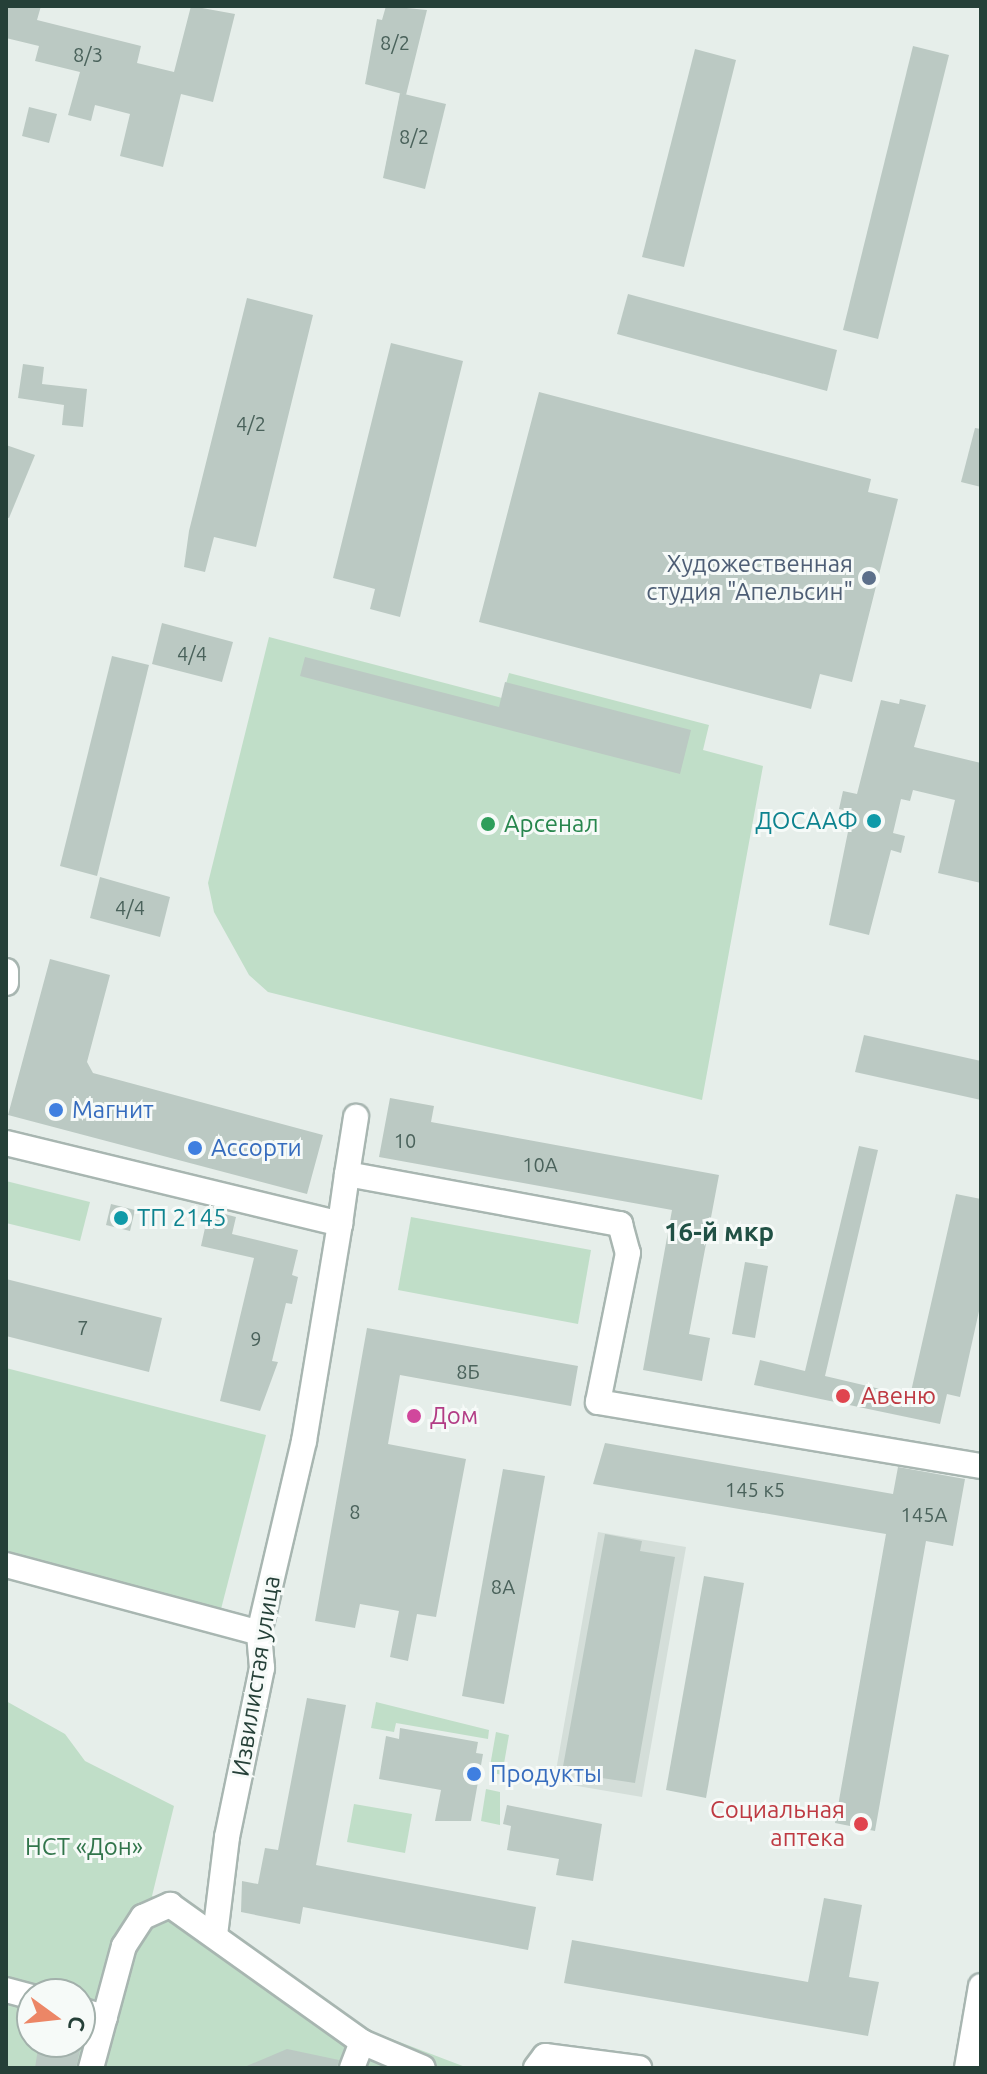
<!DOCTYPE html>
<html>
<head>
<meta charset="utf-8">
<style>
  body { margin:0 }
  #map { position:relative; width:987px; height:2074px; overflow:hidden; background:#e6eeea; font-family:Ubuntu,sans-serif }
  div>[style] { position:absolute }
  .built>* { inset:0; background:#d4ded9 }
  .green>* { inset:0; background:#c0dec8 }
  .building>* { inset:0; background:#bbc9c3 }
  .roads { filter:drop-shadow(2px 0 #a8b6b1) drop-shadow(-2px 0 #a8b6b1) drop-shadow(0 2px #a8b6b1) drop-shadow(0 -2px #a8b6b1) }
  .street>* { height:24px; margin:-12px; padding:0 12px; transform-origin:12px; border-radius:12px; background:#fff }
  .secondary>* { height:24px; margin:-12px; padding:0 12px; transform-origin:12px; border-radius:12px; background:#fff }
  .dots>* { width:22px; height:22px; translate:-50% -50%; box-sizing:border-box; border:4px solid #f6faf8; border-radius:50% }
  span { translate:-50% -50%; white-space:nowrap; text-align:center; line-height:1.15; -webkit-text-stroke:6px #f6faf8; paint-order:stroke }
  .number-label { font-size:20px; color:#4a625b }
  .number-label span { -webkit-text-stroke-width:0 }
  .service-label { font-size:24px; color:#4e5e75 }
  .right { translate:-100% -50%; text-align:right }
  .culture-label { font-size:24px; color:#0d838f }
  .left { translate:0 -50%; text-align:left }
  .leisure-label { font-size:24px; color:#27864d }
  .shop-label { font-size:24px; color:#366cbe }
  .health-label { font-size:24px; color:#be3a42 }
  .hotel-label { font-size:24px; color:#b23c85 }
  .street-label { font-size:24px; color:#254038 }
  .park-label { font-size:24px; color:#31754b }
  .neighbourhood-label { font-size:26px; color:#215145; font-weight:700 }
  .frame { position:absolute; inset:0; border:8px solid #254038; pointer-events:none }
  .north { position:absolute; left:16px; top:1978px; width:80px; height:80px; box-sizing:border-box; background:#f6faf8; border:2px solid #a2b0ab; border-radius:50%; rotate:105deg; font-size:22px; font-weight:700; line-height:32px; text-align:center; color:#254038 }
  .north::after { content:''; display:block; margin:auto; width:28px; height:36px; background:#ec8666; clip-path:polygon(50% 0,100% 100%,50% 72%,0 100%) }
</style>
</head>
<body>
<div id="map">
  <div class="built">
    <i style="clip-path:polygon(598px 1532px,686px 1547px,642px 1797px,554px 1782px)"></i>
  </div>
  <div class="green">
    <i style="clip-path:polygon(269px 637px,502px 698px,509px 673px,709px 725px,703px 750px,763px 766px,702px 1100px,268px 992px,249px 975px,214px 912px,208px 883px)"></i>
    <i style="clip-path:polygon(6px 1181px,90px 1202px,80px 1241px,6px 1223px)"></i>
    <i style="clip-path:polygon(411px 1217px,591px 1250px,578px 1324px,398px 1290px)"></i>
    <i style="clip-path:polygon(6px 1368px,266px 1435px,220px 1613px,6px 1558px)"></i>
    <i style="clip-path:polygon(evenodd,6px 1701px,65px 1734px,85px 1761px,174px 1806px,152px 1896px,368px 2030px,468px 2068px,6px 2068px,6px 1701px,32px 1994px,80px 1994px,80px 2042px,32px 2042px,32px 1994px)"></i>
    <i style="clip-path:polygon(376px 1702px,489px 1730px,488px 1739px,396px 1723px,394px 1732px,371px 1728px)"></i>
    <i style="clip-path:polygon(496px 1732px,509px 1735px,502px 1775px,489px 1772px)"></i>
    <i style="clip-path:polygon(486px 1789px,500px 1792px,500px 1825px,481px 1821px)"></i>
    <i style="clip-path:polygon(354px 1804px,412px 1814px,405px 1853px,347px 1842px)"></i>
  </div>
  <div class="building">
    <i style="clip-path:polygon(6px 6px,41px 6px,37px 20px,141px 46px,137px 63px,174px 72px,191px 6px,235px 14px,213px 102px,181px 94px,163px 167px,120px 156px,130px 114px,95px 105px,91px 121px,68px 115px,80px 72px,35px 61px,39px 46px,6px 38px)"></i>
    <i style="clip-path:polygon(386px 6px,427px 10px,406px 95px,365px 84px,377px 19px,382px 20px)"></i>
    <i style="clip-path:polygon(913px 46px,949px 55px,878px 339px,843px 330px)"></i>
    <i style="clip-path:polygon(695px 49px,736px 60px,684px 267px,642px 257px)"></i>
    <i style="clip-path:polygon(400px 93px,446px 104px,425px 189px,383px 178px)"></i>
    <i style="clip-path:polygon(29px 107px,57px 114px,49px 143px,22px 136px)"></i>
    <i style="clip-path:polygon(628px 294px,837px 350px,827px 391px,617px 334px)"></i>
    <i style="clip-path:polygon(247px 298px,313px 315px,256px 547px,214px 537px,205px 572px,184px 567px,189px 531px)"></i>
    <i style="clip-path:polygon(391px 343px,463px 361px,400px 617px,370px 609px,375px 589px,333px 578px)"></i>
    <i style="clip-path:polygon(23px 364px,44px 367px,42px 384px,87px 389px,83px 427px,62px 425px,64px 405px,18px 398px)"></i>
    <i style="clip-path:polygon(539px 392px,871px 479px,868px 492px,898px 499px,852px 682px,820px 674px,811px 709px,479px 622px)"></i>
    <i style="clip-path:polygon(975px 428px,981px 429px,981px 487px,961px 482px)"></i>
    <i style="clip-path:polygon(6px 445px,35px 455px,9px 518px,6px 517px)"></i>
    <i style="clip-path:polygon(162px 623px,233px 642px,222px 682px,152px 664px)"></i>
    <i style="clip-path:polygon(112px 656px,149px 665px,97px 876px,60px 866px)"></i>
    <i style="clip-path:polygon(305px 657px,499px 707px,505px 682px,691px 730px,680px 774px,300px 676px)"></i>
    <i style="clip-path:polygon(900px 699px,926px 705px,914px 747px,981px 763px,981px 883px,938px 873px,955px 800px,913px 790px,910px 801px,901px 799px,893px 833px,905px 836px,901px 853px,891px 850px,869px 935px,829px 925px,852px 812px,839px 809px,843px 791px,857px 794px,881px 700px,899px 704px)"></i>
    <i style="clip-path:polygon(100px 877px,170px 897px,160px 937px,90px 918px)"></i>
    <i style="clip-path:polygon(50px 959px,110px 975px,87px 1062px,93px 1073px,323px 1135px,307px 1194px,8px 1115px)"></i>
    <i style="clip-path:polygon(864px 1035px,981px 1061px,981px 1100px,855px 1072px)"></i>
    <i style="clip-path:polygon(390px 1098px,434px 1106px,431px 1122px,719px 1175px,689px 1334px,710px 1338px,702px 1381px,643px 1370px,672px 1210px,379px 1157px)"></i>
    <i style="clip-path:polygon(859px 1146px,878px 1150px,825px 1376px,910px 1396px,956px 1194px,981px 1199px,981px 1302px,960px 1397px,947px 1394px,940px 1424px,754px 1385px,760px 1360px,805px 1371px)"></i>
    <i style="clip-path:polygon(111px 1204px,135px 1210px,130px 1231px,106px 1225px)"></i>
    <i style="clip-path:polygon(209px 1210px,236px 1217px,232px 1234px,298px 1250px,292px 1275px,298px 1277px,292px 1304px,286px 1303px,272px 1361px,278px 1362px,260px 1411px,220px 1401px,254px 1258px,201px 1246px)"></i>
    <i style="clip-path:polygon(745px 1262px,768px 1266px,755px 1338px,732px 1334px)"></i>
    <i style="clip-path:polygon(6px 1279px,162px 1318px,149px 1372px,6px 1336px)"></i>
    <i style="clip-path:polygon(367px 1328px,578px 1366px,571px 1406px,400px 1375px,388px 1444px,466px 1459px,436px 1617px,417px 1614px,408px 1661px,390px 1657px,399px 1611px,360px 1604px,355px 1628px,315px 1621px)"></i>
    <i style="clip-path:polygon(605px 1443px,893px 1494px,898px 1467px,965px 1479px,953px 1546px,926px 1541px,875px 1831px,835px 1823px,886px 1534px,593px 1484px)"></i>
    <i style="clip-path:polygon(503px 1469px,545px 1476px,504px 1704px,462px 1696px)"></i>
    <i style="clip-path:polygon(605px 1534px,642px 1541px,640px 1551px,675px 1557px,635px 1783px,562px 1772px)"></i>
    <i style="clip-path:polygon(704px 1576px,744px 1583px,706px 1798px,666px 1790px)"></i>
    <i style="clip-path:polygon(307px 1698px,346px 1705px,316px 1865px,536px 1907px,528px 1950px,303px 1907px,300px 1924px,241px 1912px,242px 1881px,258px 1884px,265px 1848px,278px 1850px)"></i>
    <i style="clip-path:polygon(400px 1728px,478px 1742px,476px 1753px,483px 1754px,471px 1821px,435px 1821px,441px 1790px,379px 1779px,386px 1736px,399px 1739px)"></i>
    <i style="clip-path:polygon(507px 1805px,602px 1824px,593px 1881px,556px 1875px,559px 1859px,507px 1850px,511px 1826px,503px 1824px)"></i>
    <i style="clip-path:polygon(824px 1898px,862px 1905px,849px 1977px,879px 1982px,868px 2036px,564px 1983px,572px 1940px,808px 1982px)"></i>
    <i style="clip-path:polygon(39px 2042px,81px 2046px,76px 2068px,35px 2068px)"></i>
    <i style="clip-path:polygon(287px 2049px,339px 2060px,337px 2068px,242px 2068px)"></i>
  </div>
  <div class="roads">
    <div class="street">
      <i style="left:6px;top:971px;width:12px;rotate:90deg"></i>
      <i style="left:6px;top:1143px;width:344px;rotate:13.6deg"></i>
      <i style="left:340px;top:1224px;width:50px;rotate:-82deg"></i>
      <i style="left:347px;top:1174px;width:278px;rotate:10.4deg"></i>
      <i style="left:620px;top:1224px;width:30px;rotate:75deg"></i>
      <i style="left:628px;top:1253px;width:152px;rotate:101.4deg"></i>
      <i style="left:598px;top:1402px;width:388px;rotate:9.5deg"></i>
      <i style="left:347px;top:1174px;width:58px;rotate:-81deg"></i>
      <i style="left:6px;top:1565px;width:262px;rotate:15deg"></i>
      <i style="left:215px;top:1935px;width:99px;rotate:-83deg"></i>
      <i style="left:227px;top:1837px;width:173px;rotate:-78.3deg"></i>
      <i style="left:262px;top:1668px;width:35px;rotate:-95deg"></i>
      <i style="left:259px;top:1633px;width:197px;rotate:-76.8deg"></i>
      <i style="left:304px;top:1441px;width:220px;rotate:-80.6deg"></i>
      <i style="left:6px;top:1990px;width:27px;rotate:15deg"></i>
      <i style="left:80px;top:2010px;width:26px;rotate:16deg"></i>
      <i style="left:91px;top:2068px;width:126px;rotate:-74.9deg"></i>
      <i style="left:124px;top:1946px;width:35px;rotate:-57deg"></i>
      <i style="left:143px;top:1917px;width:30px;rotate:-24deg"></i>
      <i style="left:170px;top:1905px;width:236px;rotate:35.5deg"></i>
      <i style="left:362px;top:2042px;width:66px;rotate:23.1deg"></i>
      <i style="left:352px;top:2068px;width:28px;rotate:-69deg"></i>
      <i style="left:536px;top:2068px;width:15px;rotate:-53deg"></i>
      <i style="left:545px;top:2056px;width:95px;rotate:7.3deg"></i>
    </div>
    <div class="secondary">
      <i style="left:967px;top:2068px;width:83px;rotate:-80.3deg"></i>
    </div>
  </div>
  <div class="dots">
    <i style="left:869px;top:578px;background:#5c6f8a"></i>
    <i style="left:874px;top:821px;background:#0f9aa8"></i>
    <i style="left:488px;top:824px;background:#2e9e5b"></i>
    <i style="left:56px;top:1110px;background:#3f7fe0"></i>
    <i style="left:195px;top:1148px;background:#3f7fe0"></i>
    <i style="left:121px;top:1218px;background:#0f9aa8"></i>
    <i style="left:843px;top:1396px;background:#e0444e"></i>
    <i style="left:414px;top:1416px;background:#d1479c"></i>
    <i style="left:474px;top:1774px;background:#3f7fe0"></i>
    <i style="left:861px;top:1824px;background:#e0444e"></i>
  </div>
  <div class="number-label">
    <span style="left:395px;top:42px">8/2</span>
    <span style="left:88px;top:54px">8/3</span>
    <span style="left:414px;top:136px">8/2</span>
    <span style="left:251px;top:423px">4/2</span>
    <span style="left:192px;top:653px">4/4</span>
    <span style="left:130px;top:907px">4/4</span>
    <span style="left:405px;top:1140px">10</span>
    <span style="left:540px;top:1164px">10А</span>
    <span style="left:83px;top:1327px">7</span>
    <span style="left:256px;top:1338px">9</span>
    <span style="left:468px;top:1371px">8Б</span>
    <span style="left:755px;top:1489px">145 к5</span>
    <span style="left:355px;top:1511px">8</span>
    <span style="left:924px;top:1514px">145А</span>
    <span style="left:503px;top:1586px">8А</span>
  </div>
  <div class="service-label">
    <span class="right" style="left:853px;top:578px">Художественная<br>студия "Апельсин"</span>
  </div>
  <div class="culture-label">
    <span class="right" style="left:858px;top:821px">ДОСААФ</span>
    <span class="left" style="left:137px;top:1218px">ТП 2145</span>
  </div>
  <div class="leisure-label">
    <span class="left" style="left:504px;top:824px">Арсенал</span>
  </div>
  <div class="shop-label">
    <span class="left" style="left:72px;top:1110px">Магнит</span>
    <span class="left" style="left:211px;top:1148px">Ассорти</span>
    <span class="left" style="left:490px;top:1774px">Продукты</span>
  </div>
  <div class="health-label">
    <span class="left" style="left:861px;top:1396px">Авеню</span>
    <span class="right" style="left:845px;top:1824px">Социальная<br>аптека</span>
  </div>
  <div class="hotel-label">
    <span class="left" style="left:430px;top:1416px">Дом</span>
  </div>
  <div class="street-label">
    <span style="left:256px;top:1676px;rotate:-81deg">Извилистая улица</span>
  </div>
  <div class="park-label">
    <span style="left:84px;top:1847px">НСТ «Дон»</span>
  </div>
  <div class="neighbourhood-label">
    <span style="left:719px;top:1232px">16-й мкр</span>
  </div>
  <div class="frame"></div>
  <div class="north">С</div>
</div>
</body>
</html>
